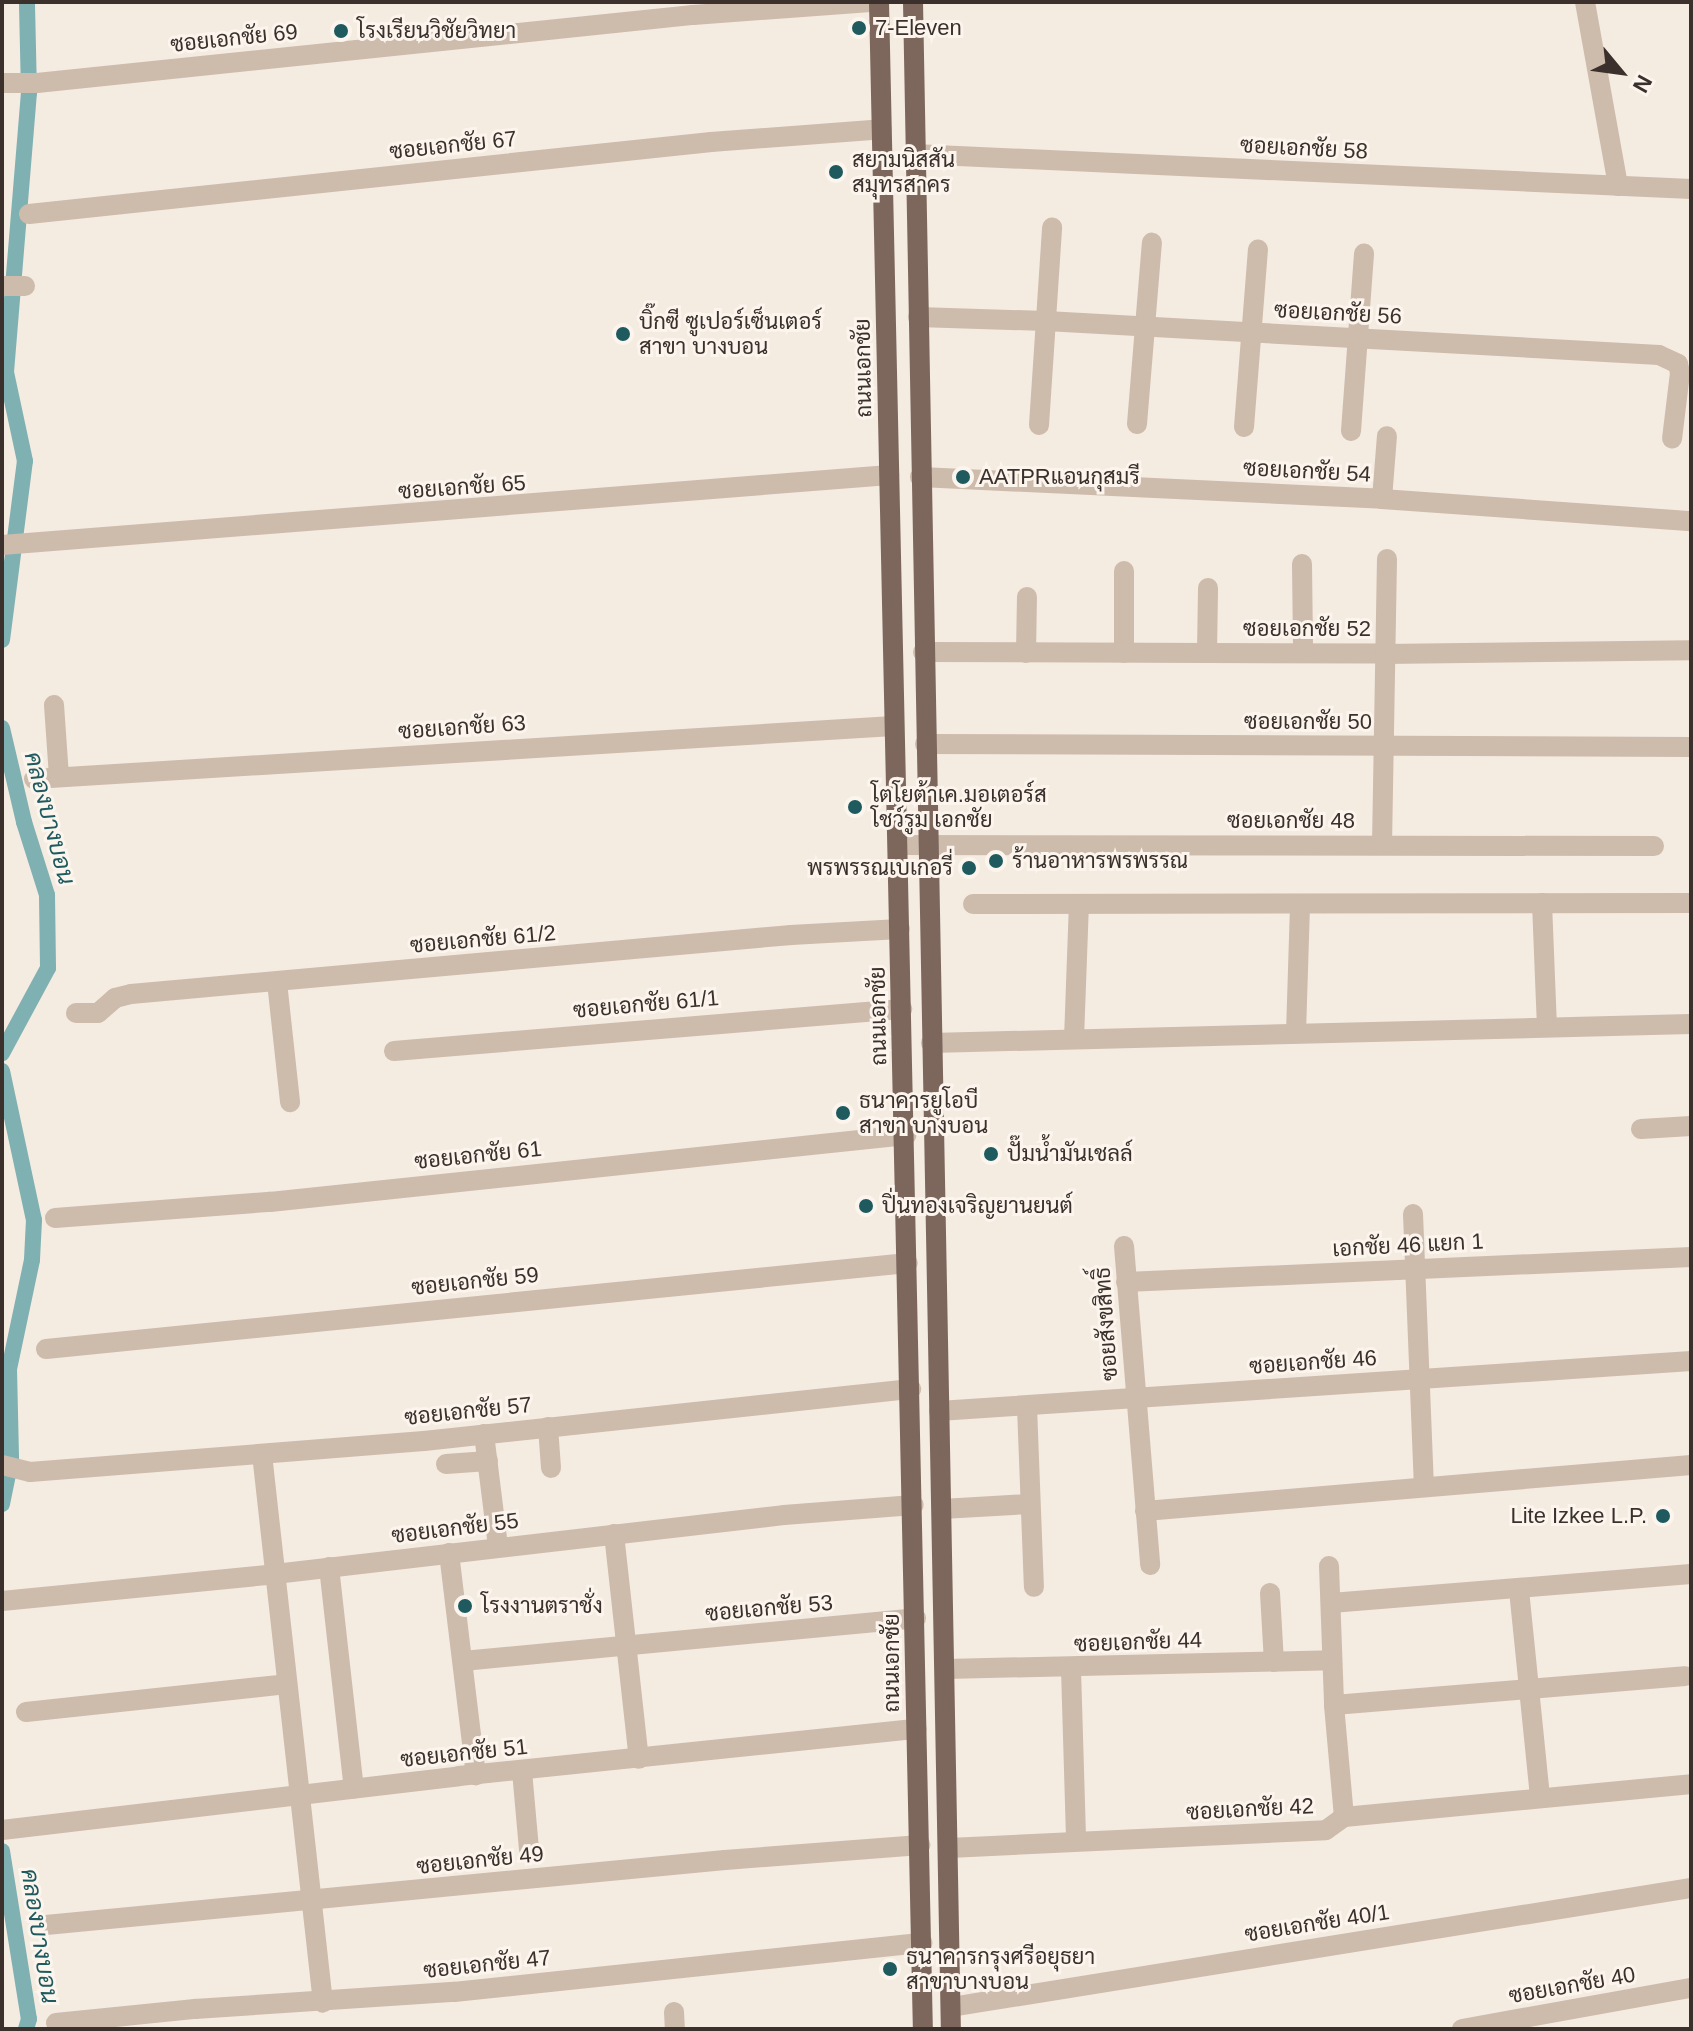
<!DOCTYPE html>
<html>
<head>
<meta charset="utf-8">
<style>
  body { margin:0 }
  #map { position:relative; width:1693px; height:2031px; overflow:hidden; background:#f4ebe1; font-family:Helvetica,Sarabun,sans-serif }
  div>[style] { position:absolute }
  .canal>* { height:16px; margin:-8px; padding:0 8px; transform-origin:8px; border-radius:8px; background:#7fb0b2 }
  .minor>* { height:20px; margin:-10px; padding:0 10px; transform-origin:10px; border-radius:10px; background:#cdbbac }
  .major>* { height:20px; margin:-10px; padding:0 10px; transform-origin:10px; border-radius:10px; background:#7d675c }
  .dots>* { width:22px; height:22px; translate:-50% -50%; box-sizing:border-box; border:4px solid #fbf5ee; border-radius:50% }
  span { translate:-50% -50%; white-space:nowrap; text-align:center; line-height:1.15; -webkit-text-stroke:6px #fbf5ee; paint-order:stroke }
  .poi-label { font-size:22px; color:#3b302b }
  .left { translate:0 -50%; text-align:left }
  .right { translate:-100% -50%; text-align:right }
  .street-label { font-size:22px; color:#3b302b }
  .water-label { font-size:24px; color:#1f5a5e; font-style:italic }
  .frame { position:absolute; inset:0; border:4px solid #3b302b; pointer-events:none }
  .north { position:absolute; left:1581px; top:32px; width:80px; height:80px; -webkit-text-stroke:6px #fbf5ee; paint-order:stroke; rotate:119deg; font-size:22px; font-weight:700; line-height:32px; text-align:center; color:#3b302b }
  .north::after { content:''; display:block; margin:auto; width:28px; height:36px; background:#3b302b; clip-path:polygon(50% 0,100% 100%,50% 72%,0 100%) }
</style>
</head>
<body>
<div id="map">
  <div class="canal">
    <i style="left:2px;top:640px;width:180px;rotate:-82.7deg"></i>
    <i style="left:25px;top:461px;width:91px;rotate:-102.1deg"></i>
    <i style="left:6px;top:372px;width:280px;rotate:-85.3deg"></i>
    <i style="left:29px;top:93px;width:91px;rotate:-91.3deg"></i>
    <i style="left:2px;top:728px;width:97px;rotate:76.8deg"></i>
    <i style="left:24px;top:822px;width:77px;rotate:72.5deg"></i>
    <i style="left:47px;top:895px;width:73px;rotate:89.2deg"></i>
    <i style="left:48px;top:968px;width:97px;rotate:118.4deg"></i>
    <i style="left:2px;top:1071px;width:152px;rotate:77.9deg"></i>
    <i style="left:34px;top:1220px;width:40px;rotate:92.9deg"></i>
    <i style="left:32px;top:1260px;width:111px;rotate:101.9deg"></i>
    <i style="left:9px;top:1369px;width:91px;rotate:88.7deg"></i>
    <i style="left:11px;top:1460px;width:45px;rotate:101.6deg"></i>
    <i style="left:2px;top:1851px;width:170px;rotate:80.9deg"></i>
    <i style="left:29px;top:2019px;width:10px;rotate:107deg"></i>
  </div>
  <div class="minor">
    <i style="left:1585px;top:2px;width:187px;rotate:79.8deg"></i>
    <i style="left:2px;top:83px;width:35px"></i>
    <i style="left:37px;top:83px;width:660px;rotate:-5.92deg"></i>
    <i style="left:693px;top:15px;width:178px;rotate:-4.2deg"></i>
    <i style="left:914px;top:154px;width:778px;rotate:2.58deg"></i>
    <i style="left:29px;top:214px;width:686px;rotate:-6.03deg"></i>
    <i style="left:711px;top:142px;width:171px;rotate:-4.3deg"></i>
    <i style="left:2px;top:286px;width:23px"></i>
    <i style="left:918px;top:317px;width:128px;rotate:1.8deg"></i>
    <i style="left:1046px;top:321px;width:614px;rotate:3.17deg"></i>
    <i style="left:1659px;top:355px;width:21px;rotate:25deg"></i>
    <i style="left:1678px;top:364px;width:9px;rotate:77deg"></i>
    <i style="left:1680px;top:373px;width:66px;rotate:96.9deg"></i>
    <i style="left:1137px;top:424px;width:182px;rotate:-85.3deg"></i>
    <i style="left:1039px;top:425px;width:198px;rotate:-86.2deg"></i>
    <i style="left:1244px;top:427px;width:178px;rotate:-85.5deg"></i>
    <i style="left:1351px;top:431px;width:178px;rotate:-85.8deg"></i>
    <i style="left:920px;top:477px;width:463px;rotate:2.7deg"></i>
    <i style="left:1382px;top:499px;width:310px;rotate:4.1deg"></i>
    <i style="left:1382px;top:499px;width:63px;rotate:-85.5deg"></i>
    <i style="left:2px;top:545px;width:890px;rotate:-4.51deg"></i>
    <i style="left:1302px;top:564px;width:88px;rotate:89.3deg"></i>
    <i style="left:1124px;top:571px;width:82px;rotate:90deg"></i>
    <i style="left:923px;top:652px;width:461px;rotate:0.2deg"></i>
    <i style="left:1384px;top:654px;width:307px;rotate:-0.7deg"></i>
    <i style="left:1026px;top:653px;width:56px;rotate:-89deg"></i>
    <i style="left:1207px;top:653px;width:65px;rotate:-89.1deg"></i>
    <i style="left:54px;top:705px;width:72px;rotate:86deg"></i>
    <i style="left:925px;top:744px;width:766px;rotate:0.22deg"></i>
    <i style="left:34px;top:779px;width:861px;rotate:-3.53deg"></i>
    <i style="left:898px;top:845px;width:756px;rotate:0.08deg"></i>
    <i style="left:1382px;top:845px;width:286px;rotate:-89deg"></i>
    <i style="left:1542px;top:903px;width:124px;rotate:87.7deg"></i>
    <i style="left:973px;top:904px;width:718px;rotate:-0.08deg"></i>
    <i style="left:277px;top:982px;width:121px;rotate:83.8deg"></i>
    <i style="left:76px;top:1013px;width:22px"></i>
    <i style="left:98px;top:1013px;width:23px;rotate:-41deg"></i>
    <i style="left:115px;top:998px;width:16px;rotate:-14deg"></i>
    <i style="left:131px;top:994px;width:663px;rotate:-5.11deg"></i>
    <i style="left:791px;top:935px;width:109px;rotate:-3.2deg"></i>
    <i style="left:1296px;top:1033px;width:129px;rotate:-88.2deg"></i>
    <i style="left:1074px;top:1039px;width:135px;rotate:-87.9deg"></i>
    <i style="left:931px;top:1043px;width:760px;rotate:-1.43deg"></i>
    <i style="left:394px;top:1051px;width:510px;rotate:-4.73deg"></i>
    <i style="left:1641px;top:1129px;width:50px;rotate:-3.4deg"></i>
    <i style="left:1413px;top:1214px;width:273px;rotate:87.7deg"></i>
    <i style="left:55px;top:1218px;width:216px;rotate:-4.3deg"></i>
    <i style="left:270px;top:1202px;width:640px;rotate:-6.01deg"></i>
    <i style="left:1124px;top:1246px;width:320px;rotate:85.3deg"></i>
    <i style="left:1126px;top:1282px;width:566px;rotate:-2.53deg"></i>
    <i style="left:46px;top:1349px;width:866px;rotate:-5.7deg"></i>
    <i style="left:1027px;top:1407px;width:180px;rotate:87.8deg"></i>
    <i style="left:939px;top:1411px;width:754px;rotate:-3.8deg"></i>
    <i style="left:548px;top:1427px;width:41px;rotate:85.8deg"></i>
    <i style="left:484px;top:1434px;width:114px;rotate:82.9deg"></i>
    <i style="left:262px;top:1454px;width:552px;rotate:83.66deg"></i>
    <i style="left:446px;top:1464px;width:42px;rotate:-4.1deg"></i>
    <i style="left:2px;top:1465px;width:29px;rotate:14deg"></i>
    <i style="left:30px;top:1472px;width:395px;rotate:-4.5deg"></i>
    <i style="left:424px;top:1441px;width:490px;rotate:-6.1deg"></i>
    <i style="left:942px;top:1509px;width:88px;rotate:-3.3deg"></i>
    <i style="left:1145px;top:1511px;width:548px;rotate:-4.82deg"></i>
    <i style="left:614px;top:1534px;width:226px;rotate:83.7deg"></i>
    <i style="left:449px;top:1553px;width:224px;rotate:83.1deg"></i>
    <i style="left:1329px;top:1566px;width:139px;rotate:87.9deg"></i>
    <i style="left:1334px;top:1705px;width:112px;rotate:84.9deg"></i>
    <i style="left:329px;top:1567px;width:223px;rotate:83.6deg"></i>
    <i style="left:1519px;top:1590px;width:209px;rotate:84.2deg"></i>
    <i style="left:1270px;top:1593px;width:69px;rotate:86.7deg"></i>
    <i style="left:2px;top:1601px;width:274px;rotate:-5.6deg"></i>
    <i style="left:275px;top:1574px;width:512px;rotate:-6.61deg"></i>
    <i style="left:784px;top:1515px;width:130px;rotate:-4.4deg"></i>
    <i style="left:1331px;top:1603px;width:361px;rotate:-4.6deg"></i>
    <i style="left:463px;top:1661px;width:455px;rotate:-5.4deg"></i>
    <i style="left:946px;top:1669px;width:386px;rotate:-1.3deg"></i>
    <i style="left:1071px;top:1669px;width:172px;rotate:88.3deg"></i>
    <i style="left:1334px;top:1705px;width:352px;rotate:-4.7deg"></i>
    <i style="left:26px;top:1712px;width:262px;rotate:-6.1deg"></i>
    <i style="left:522px;top:1771px;width:79px;rotate:84.9deg"></i>
    <i style="left:2px;top:1830px;width:460px;rotate:-6.7deg"></i>
    <i style="left:459px;top:1776px;width:460px;rotate:-5.9deg"></i>
    <i style="left:949px;top:1848px;width:377px;rotate:-2.7deg"></i>
    <i style="left:1326px;top:1830px;width:22px;rotate:-36deg"></i>
    <i style="left:1344px;top:1817px;width:349px;rotate:-5.4deg"></i>
    <i style="left:46px;top:1925px;width:682px;rotate:-5.47deg"></i>
    <i style="left:725px;top:1860px;width:196px;rotate:-4.4deg"></i>
    <i style="left:951px;top:2007px;width:750px;rotate:-9.14deg"></i>
    <i style="left:674px;top:2012px;width:17px;rotate:87deg"></i>
    <i style="left:56px;top:2023px;width:140px;rotate:-5.8deg"></i>
    <i style="left:195px;top:2009px;width:260px;rotate:-3.8deg"></i>
    <i style="left:454px;top:1992px;width:471px;rotate:-6deg"></i>
    <i style="left:1462px;top:2029px;width:233px;rotate:-10.2deg"></i>
  </div>
  <div class="major">
    <i style="left:879px;top:2px;width:2027px;rotate:88.76deg"></i>
    <i style="left:913px;top:2px;width:2027px;rotate:88.93deg"></i>
  </div>
  <div class="dots">
    <i style="left:859px;top:28px;background:#1f5a5e"></i>
    <i style="left:341px;top:31px;background:#1f5a5e"></i>
    <i style="left:836px;top:172px;background:#1f5a5e"></i>
    <i style="left:623px;top:334px;background:#1f5a5e"></i>
    <i style="left:963px;top:477px;background:#1f5a5e"></i>
    <i style="left:855px;top:807px;background:#1f5a5e"></i>
    <i style="left:996px;top:861px;background:#1f5a5e"></i>
    <i style="left:969px;top:868px;background:#1f5a5e"></i>
    <i style="left:843px;top:1113px;background:#1f5a5e"></i>
    <i style="left:991px;top:1154px;background:#1f5a5e"></i>
    <i style="left:866px;top:1206px;background:#1f5a5e"></i>
    <i style="left:1663px;top:1516px;background:#1f5a5e"></i>
    <i style="left:465px;top:1606px;background:#1f5a5e"></i>
    <i style="left:890px;top:1969px;background:#1f5a5e"></i>
  </div>
  <div class="poi-label">
    <span class="left" style="left:875px;top:28px">7-Eleven</span>
    <span class="left" style="left:357px;top:31px">โรงเรียนวิชัยวิทยา</span>
    <span class="left" style="left:852px;top:172px">สยามนิสสัน<br>สมุทรสาคร</span>
    <span class="left" style="left:639px;top:334px">บิ๊กซี ซูเปอร์เซ็นเตอร์<br>สาขา บางบอน</span>
    <span class="left" style="left:979px;top:477px">AATPRแอนกุสมรี</span>
    <span class="left" style="left:871px;top:807px">โตโยต้าเค.มอเตอร์ส<br>โชว์รูม เอกชัย</span>
    <span class="left" style="left:1012px;top:861px">ร้านอาหารพรพรรณ</span>
    <span class="right" style="left:953px;top:868px">พรพรรณเบเกอรี่</span>
    <span class="left" style="left:859px;top:1113px">ธนาคารยูโอบี<br>สาขา บางบอน</span>
    <span class="left" style="left:1007px;top:1154px">ปั๊มน้ำมันเชลล์</span>
    <span class="left" style="left:882px;top:1206px">ปิ่นทองเจริญยานยนต์</span>
    <span class="right" style="left:1647px;top:1516px">Lite Izkee L.P.</span>
    <span class="left" style="left:481px;top:1606px">โรงงานตราชั่ง</span>
    <span class="left" style="left:906px;top:1969px">ธนาคารกรุงศรีอยุธยา<br>สาขาบางบอน</span>
  </div>
  <div class="street-label">
    <span style="left:234px;top:38px;rotate:-6deg">ซอยเอกชัย 69</span>
    <span style="left:453px;top:145px;rotate:-6deg">ซอยเอกชัย 67</span>
    <span style="left:1304px;top:148px;rotate:3deg">ซอยเอกชัย 58</span>
    <span style="left:1338px;top:313px;rotate:3deg">ซอยเอกชัย 56</span>
    <span style="left:863px;top:368px;rotate:-91deg">ถนนเอกชัย</span>
    <span style="left:1307px;top:471px;rotate:3deg">ซอยเอกชัย 54</span>
    <span style="left:462px;top:487px;rotate:-4deg">ซอยเอกชัย 65</span>
    <span style="left:1307px;top:629px">ซอยเอกชัย 52</span>
    <span style="left:1308px;top:722px">ซอยเอกชัย 50</span>
    <span style="left:462px;top:727px;rotate:-4deg">ซอยเอกชัย 63</span>
    <span style="left:1291px;top:821px">ซอยเอกชัย 48</span>
    <span style="left:483px;top:939px;rotate:-5deg">ซอยเอกชัย 61/2</span>
    <span style="left:646px;top:1004px;rotate:-5deg">ซอยเอกชัย 61/1</span>
    <span style="left:878px;top:1016px;rotate:-91deg">ถนนเอกชัย</span>
    <span style="left:478px;top:1155px;rotate:-6deg">ซอยเอกชัย 61</span>
    <span style="left:1408px;top:1245px;rotate:-3deg">เอกชัย 46 แยก 1</span>
    <span style="left:475px;top:1281px;rotate:-6deg">ซอยเอกชัย 59</span>
    <span style="left:1106px;top:1324px;rotate:-94deg">ซอยสังขสิทธิ์</span>
    <span style="left:1313px;top:1362px;rotate:-4deg">ซอยเอกชัย 46</span>
    <span style="left:468px;top:1411px;rotate:-6deg">ซอยเอกชัย 57</span>
    <span style="left:455px;top:1528px;rotate:-7deg">ซอยเอกชัย 55</span>
    <span style="left:769px;top:1608px;rotate:-5deg">ซอยเอกชัย 53</span>
    <span style="left:1138px;top:1642px;rotate:-2deg">ซอยเอกชัย 44</span>
    <span style="left:892px;top:1663px;rotate:-90deg">ถนนเอกชัย</span>
    <span style="left:464px;top:1753px;rotate:-6deg">ซอยเอกชัย 51</span>
    <span style="left:1250px;top:1809px;rotate:-3deg">ซอยเอกชัย 42</span>
    <span style="left:480px;top:1860px;rotate:-6deg">ซอยเอกชัย 49</span>
    <span style="left:1317px;top:1923px;rotate:-9deg">ซอยเอกชัย 40/1</span>
    <span style="left:487px;top:1964px;rotate:-6deg">ซอยเอกชัย 47</span>
    <span style="left:1572px;top:1985px;rotate:-10deg">ซอยเอกชัย 40</span>
  </div>
  <div class="water-label">
    <span style="left:50px;top:818px;rotate:75deg">คลองบางบอน</span>
    <span style="left:40px;top:1936px;rotate:81deg">คลองบางบอน</span>
  </div>
  <div class="frame"></div>
  <div class="north">N</div>
</div>
</body>
</html>
